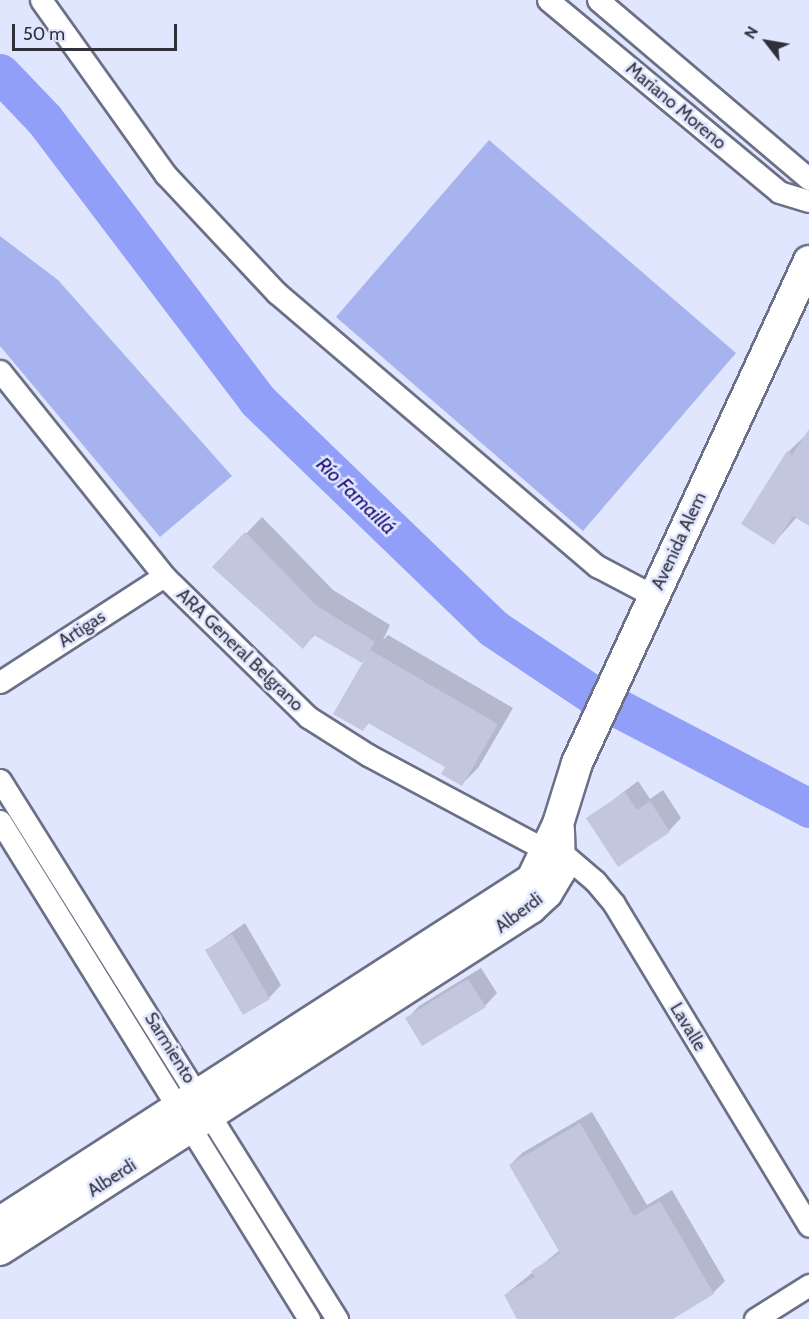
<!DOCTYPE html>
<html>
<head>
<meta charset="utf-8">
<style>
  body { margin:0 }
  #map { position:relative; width:809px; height:1319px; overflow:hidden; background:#e1e6ff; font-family:Cabin,sans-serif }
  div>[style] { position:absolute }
  .green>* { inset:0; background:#a7b3ef }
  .shadow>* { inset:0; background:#0003 }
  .river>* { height:39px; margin:-19.5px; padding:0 19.5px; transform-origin:19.5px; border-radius:19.5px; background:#919ff8 }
  .building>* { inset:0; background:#c2c7df }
  .roads { filter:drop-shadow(2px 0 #6b7086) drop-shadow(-2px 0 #6b7086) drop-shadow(0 2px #6b7086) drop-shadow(0 -2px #6b7086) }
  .street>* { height:21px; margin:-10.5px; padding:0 10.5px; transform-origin:10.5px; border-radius:10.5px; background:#fff }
  .secondary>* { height:30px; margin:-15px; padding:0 15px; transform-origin:15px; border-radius:15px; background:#fff }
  span { translate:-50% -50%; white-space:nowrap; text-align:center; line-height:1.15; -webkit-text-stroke:5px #e1e6ff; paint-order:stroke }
  .street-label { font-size:18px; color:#2f313a }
  .water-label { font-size:20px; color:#1d0e76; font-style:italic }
  .north { position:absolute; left:737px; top:12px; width:60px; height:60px; -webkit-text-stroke:4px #e1e6ff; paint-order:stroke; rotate:301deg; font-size:16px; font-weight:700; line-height:24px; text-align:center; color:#2f313a }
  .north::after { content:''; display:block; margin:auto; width:21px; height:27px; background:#2f313a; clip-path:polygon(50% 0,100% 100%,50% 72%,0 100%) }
  .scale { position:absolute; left:12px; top:24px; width:165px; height:27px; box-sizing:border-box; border:3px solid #2f313a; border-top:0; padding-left:8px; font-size:18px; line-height:21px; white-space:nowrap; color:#2f313a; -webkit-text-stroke:4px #e1e6ff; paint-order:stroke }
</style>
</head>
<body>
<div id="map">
  <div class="green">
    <i style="clip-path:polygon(489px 140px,736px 353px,583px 531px,336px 317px)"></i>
    <i style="clip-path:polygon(0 236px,58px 280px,232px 476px,160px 537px,0 346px)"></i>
  </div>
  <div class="shadow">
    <i style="clip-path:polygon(809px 432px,809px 525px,797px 517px,774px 543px,788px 452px)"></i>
    <i style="clip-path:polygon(262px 517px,333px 590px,390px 625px,383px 640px,388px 635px,513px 708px,478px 768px,462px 784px,447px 767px,370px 722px,363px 729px,367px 656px,362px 661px,316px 634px,303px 647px,214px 567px)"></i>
    <i style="clip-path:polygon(638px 781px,650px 799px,663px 790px,681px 818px,669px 831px,588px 819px)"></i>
    <i style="clip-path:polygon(245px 923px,281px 985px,269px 998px,207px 950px)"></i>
    <i style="clip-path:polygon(481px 968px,497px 993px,485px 1006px,407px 1019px,419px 1006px)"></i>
    <i style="clip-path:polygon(592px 1112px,647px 1205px,672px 1190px,725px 1281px,713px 1293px,669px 1319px,519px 1319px,505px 1295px,560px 1250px,510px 1165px,522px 1153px)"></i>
  </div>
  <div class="river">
    <i style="left:0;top:73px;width:64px;rotate:46.3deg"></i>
    <i style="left:44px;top:119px;width:353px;rotate:52.8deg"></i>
    <i style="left:257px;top:400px;width:328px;rotate:44deg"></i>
    <i style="left:493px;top:628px;width:120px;rotate:33.8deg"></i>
    <i style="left:593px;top:695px;width:244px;rotate:27.6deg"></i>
  </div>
  <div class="building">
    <i style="clip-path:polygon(809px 429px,809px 526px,793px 516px,774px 545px,741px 524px,787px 451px,792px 455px)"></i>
    <i style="clip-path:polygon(245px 532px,317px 606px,375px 642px,362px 663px,314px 635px,303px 649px,212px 567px)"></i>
    <i style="clip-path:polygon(370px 650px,498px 724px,462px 786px,441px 774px,445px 767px,368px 723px,363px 731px,333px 714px)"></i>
    <i style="clip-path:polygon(625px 792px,637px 810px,650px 801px,670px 832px,618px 867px,586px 818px)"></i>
    <i style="clip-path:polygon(232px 934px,270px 999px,243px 1015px,205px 950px)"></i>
    <i style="clip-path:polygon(468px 979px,486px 1007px,422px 1046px,405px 1018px)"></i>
    <i style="clip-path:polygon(580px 1123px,634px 1216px,660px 1201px,714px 1294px,673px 1319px,517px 1319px,504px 1295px,535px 1277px,531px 1271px,560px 1253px,509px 1165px)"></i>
  </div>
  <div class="roads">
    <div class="street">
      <i style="left:41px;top:0;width:215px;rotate:54.5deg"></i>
      <i style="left:166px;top:175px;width:162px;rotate:46.8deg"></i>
      <i style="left:277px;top:293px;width:421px;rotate:40.5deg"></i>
      <i style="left:597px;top:566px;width:64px;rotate:27.8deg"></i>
      <i style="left:548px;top:0;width:300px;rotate:39.7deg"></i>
      <i style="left:779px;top:192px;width:31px;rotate:17deg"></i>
      <i style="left:598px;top:0;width:277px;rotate:40.3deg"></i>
      <i style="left:0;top:371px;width:263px;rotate:51.3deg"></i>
      <i style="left:164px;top:576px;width:202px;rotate:44.4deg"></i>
      <i style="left:308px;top:717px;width:71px;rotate:32.3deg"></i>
      <i style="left:368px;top:755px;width:202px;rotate:28.1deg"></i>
      <i style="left:546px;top:850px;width:15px;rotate:8deg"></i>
      <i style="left:561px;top:852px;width:45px;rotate:40.5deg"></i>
      <i style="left:595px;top:881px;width:30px;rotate:50deg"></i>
      <i style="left:614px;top:904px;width:376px;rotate:58.8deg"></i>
      <i style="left:0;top:682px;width:195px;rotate:-32.9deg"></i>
      <i style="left:0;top:780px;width:636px;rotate:57.99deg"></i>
      <i style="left:0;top:821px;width:586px;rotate:58.18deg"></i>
      <i style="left:755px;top:1319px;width:64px;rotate:-32.2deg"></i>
    </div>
    <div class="secondary">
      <i style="left:0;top:1222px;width:633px;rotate:-32.81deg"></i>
      <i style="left:532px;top:879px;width:61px;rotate:-64.7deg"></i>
      <i style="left:558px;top:824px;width:64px;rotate:-72.7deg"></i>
      <i style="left:577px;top:763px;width:553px;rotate:-65.2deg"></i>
      <i style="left:0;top:1250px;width:632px;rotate:-32.78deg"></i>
      <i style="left:531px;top:908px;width:22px;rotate:-43deg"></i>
      <i style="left:547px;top:893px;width:26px;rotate:-59deg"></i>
      <i style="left:560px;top:871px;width:41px;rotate:-91.4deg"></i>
    </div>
  </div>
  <div class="street-label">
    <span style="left:676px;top:106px;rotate:40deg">Mariano Moreno</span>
    <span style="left:679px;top:541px;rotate:-65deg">Avenida Alem</span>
    <span style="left:82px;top:629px;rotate:-33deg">Artigas</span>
    <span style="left:240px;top:650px;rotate:44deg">ARA General Belgrano</span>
    <span style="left:519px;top:913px;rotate:-37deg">Alberdi</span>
    <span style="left:688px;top:1027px;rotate:59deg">Lavalle</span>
    <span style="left:170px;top:1048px;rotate:58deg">Sarmiento</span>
    <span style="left:112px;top:1178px;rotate:-33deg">Alberdi</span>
  </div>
  <div class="water-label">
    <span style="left:356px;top:496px;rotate:44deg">Río Famaillá</span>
  </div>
  <div class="north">N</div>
  <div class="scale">50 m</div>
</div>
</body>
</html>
